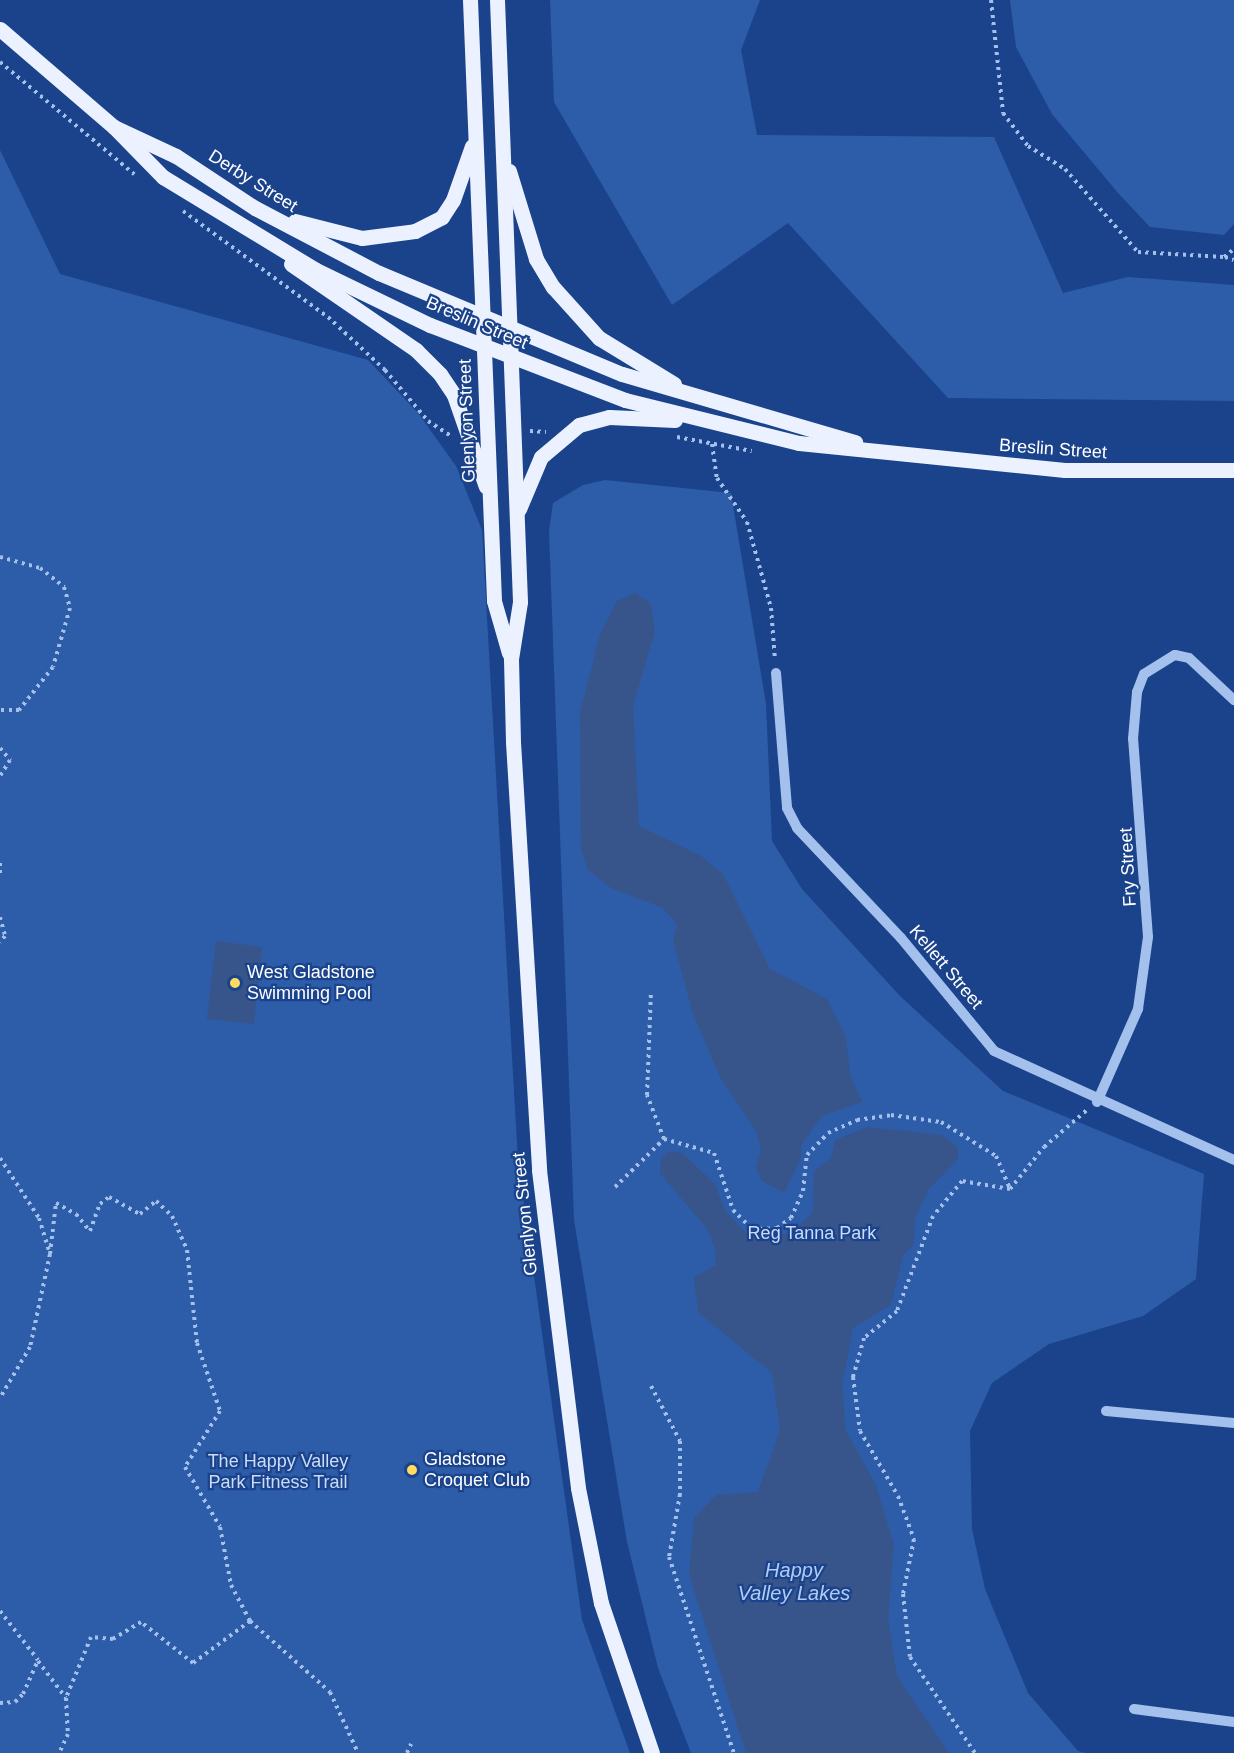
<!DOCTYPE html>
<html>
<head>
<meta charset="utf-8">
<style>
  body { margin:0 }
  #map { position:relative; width:1234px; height:1753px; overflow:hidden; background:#1a438b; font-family:Arial,sans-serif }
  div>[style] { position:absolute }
  .green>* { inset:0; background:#2d5ca9 }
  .water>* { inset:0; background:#37558b }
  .path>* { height:4px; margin-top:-2px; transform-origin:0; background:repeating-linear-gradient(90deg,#a4c0ed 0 3px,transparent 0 7.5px) }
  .minor>* { height:10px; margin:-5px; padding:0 5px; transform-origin:5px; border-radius:5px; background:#a4c0ed }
  .major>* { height:15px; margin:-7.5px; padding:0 7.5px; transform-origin:7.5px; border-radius:7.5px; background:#ebf1ff }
  .dots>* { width:16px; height:16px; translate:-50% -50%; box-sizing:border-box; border:3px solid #1a438b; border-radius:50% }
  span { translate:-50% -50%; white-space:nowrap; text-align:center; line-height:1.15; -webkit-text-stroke:4.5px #1a438b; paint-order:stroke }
  .street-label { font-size:18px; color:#fff }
  .poi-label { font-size:18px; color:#fff }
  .left { translate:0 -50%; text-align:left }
  .park-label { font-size:18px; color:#cadcfa }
  .water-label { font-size:20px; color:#b0cbf5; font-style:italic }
</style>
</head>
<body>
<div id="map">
  <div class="green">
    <i style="clip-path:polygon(550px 0,760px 0,741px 50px,757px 135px,994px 137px,1063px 293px,1128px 277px,1234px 285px,1234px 401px,948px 398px,788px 223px,672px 305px,554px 102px)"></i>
    <i style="clip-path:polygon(1010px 0,1234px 0,1234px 224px,1224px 235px,1150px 227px,1118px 193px,1052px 114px,1016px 47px)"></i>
    <i style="clip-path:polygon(0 150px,60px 274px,368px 360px,418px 413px,456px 466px,482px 530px,518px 1161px,582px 1620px,630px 1753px,0 1753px)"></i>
    <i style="clip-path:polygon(605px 480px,731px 493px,766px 704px,772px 841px,802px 889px,900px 996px,1003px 1091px,1204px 1174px,1196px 1279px,1143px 1316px,1049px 1344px,992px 1383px,970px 1431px,972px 1529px,985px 1589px,1028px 1693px,1078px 1751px,1086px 1753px,691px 1753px,658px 1668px,627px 1542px,574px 1220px,549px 531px,553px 503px,583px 485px)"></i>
  </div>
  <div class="water">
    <i style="clip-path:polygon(635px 593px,651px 604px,655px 631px,633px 706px,639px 826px,701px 856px,723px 874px,770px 969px,827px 999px,846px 1037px,850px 1075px,862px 1102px,822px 1116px,802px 1144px,800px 1161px,784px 1193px,762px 1181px,756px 1168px,761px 1150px,756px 1131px,720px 1077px,692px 1011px,673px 939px,677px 925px,663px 908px,611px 888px,588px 870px,581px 849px,580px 713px,600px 634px,617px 601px)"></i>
    <i style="clip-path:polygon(216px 941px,262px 947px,254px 1024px,207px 1019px)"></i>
    <i style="clip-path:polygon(868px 1127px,942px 1135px,958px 1147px,958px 1159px,929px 1189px,915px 1218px,914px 1243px,903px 1256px,891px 1305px,853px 1328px,842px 1386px,846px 1431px,876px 1485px,894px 1545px,888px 1619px,897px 1676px,949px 1753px,746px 1753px,689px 1575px,694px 1518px,716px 1495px,758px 1492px,780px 1430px,772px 1373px,698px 1312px,694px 1277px,716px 1265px,715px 1250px,708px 1230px,660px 1173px,661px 1159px,669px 1151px,682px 1153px,715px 1184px,725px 1211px,747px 1234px,790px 1234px,813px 1212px,814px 1171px,831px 1158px,835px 1140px)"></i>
  </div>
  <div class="path">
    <i style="left:991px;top:0;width:114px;rotate:83.9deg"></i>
    <i style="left:1003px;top:113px;width:41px;rotate:52.9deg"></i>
    <i style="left:1028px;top:146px;width:44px;rotate:31.9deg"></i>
    <i style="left:1065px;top:169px;width:111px;rotate:48.7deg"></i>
    <i style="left:1138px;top:252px;width:86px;rotate:3.3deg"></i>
    <i style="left:1224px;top:257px;width:13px;rotate:-39deg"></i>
    <i style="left:0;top:62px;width:175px;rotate:39.9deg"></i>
    <i style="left:183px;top:211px;width:180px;rotate:36.2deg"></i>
    <i style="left:328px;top:317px;width:78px;rotate:42.9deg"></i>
    <i style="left:385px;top:370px;width:67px;rotate:49.9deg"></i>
    <i style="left:428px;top:421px;width:27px;rotate:33deg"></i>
    <i style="left:1225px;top:257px;width:9px;rotate:18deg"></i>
    <i style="left:530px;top:431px;width:16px;rotate:4deg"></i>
    <i style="left:677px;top:437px;width:76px;rotate:10.6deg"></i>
    <i style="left:712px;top:444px;width:34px;rotate:82deg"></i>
    <i style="left:717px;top:478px;width:53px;rotate:55.7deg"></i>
    <i style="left:747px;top:522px;width:89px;rotate:74.4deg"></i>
    <i style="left:771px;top:608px;width:52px;rotate:85.6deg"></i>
    <i style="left:0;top:557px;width:41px;rotate:15.4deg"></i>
    <i style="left:40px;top:568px;width:31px;rotate:38deg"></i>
    <i style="left:64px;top:587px;width:22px;rotate:74deg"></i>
    <i style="left:70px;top:608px;width:61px;rotate:106.1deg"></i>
    <i style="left:53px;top:667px;width:55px;rotate:128.3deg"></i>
    <i style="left:19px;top:710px;width:19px;rotate:180deg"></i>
    <i style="left:0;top:748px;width:16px;rotate:50deg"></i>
    <i style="left:10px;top:760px;width:19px;rotate:122deg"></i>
    <i style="left:0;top:863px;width:14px;rotate:90deg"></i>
    <i style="left:0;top:917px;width:20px;rotate:75deg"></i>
    <i style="left:5px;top:936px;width:8px;rotate:130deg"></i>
    <i style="left:664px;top:1139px;width:52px;rotate:15.6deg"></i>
    <i style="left:714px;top:1153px;width:60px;rotate:71.6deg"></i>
    <i style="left:733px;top:1210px;width:27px;rotate:45deg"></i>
    <i style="left:752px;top:1229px;width:25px;rotate:-2deg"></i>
    <i style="left:777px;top:1228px;width:17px;rotate:-36deg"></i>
    <i style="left:791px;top:1218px;width:30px;rotate:-66deg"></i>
    <i style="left:803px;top:1191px;width:36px;rotate:-84deg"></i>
    <i style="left:807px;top:1155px;width:30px;rotate:-46deg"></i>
    <i style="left:828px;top:1133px;width:32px;rotate:-24deg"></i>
    <i style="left:857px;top:1120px;width:34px;rotate:-8deg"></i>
    <i style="left:891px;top:1115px;width:50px;rotate:8deg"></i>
    <i style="left:941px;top:1122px;width:65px;rotate:31.7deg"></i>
    <i style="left:996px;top:1156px;width:36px;rotate:67deg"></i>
    <i style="left:1010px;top:1189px;width:49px;rotate:-170.5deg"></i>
    <i style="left:962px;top:1181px;width:45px;rotate:129.6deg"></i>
    <i style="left:933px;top:1216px;width:102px;rotate:110.8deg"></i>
    <i style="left:897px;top:1311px;width:43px;rotate:140.7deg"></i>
    <i style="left:864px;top:1338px;width:41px;rotate:105.8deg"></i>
    <i style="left:853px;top:1377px;width:54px;rotate:82.6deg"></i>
    <i style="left:860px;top:1431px;width:75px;rotate:59.7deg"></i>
    <i style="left:898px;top:1496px;width:46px;rotate:69.6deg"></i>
    <i style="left:914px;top:1539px;width:56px;rotate:101.3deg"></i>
    <i style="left:903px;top:1594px;width:63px;rotate:83.7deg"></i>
    <i style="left:910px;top:1657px;width:116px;rotate:55.9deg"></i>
    <i style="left:0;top:1158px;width:72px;rotate:57deg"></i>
    <i style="left:39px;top:1218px;width:38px;rotate:73deg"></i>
    <i style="left:50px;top:1254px;width:95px;rotate:102.1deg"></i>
    <i style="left:30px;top:1347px;width:59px;rotate:120.5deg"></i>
    <i style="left:615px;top:1187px;width:69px;rotate:-44.4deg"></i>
    <i style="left:664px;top:1139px;width:47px;rotate:-111.1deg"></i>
    <i style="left:647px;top:1095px;width:105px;rotate:-87.8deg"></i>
    <i style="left:1010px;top:1189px;width:54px;rotate:-51deg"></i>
    <i style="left:1044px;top:1147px;width:57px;rotate:-40.7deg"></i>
    <i style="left:50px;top:1254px;width:51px;rotate:-83.3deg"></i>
    <i style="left:56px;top:1203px;width:23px;rotate:29deg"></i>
    <i style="left:76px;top:1214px;width:22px;rotate:51deg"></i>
    <i style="left:90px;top:1231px;width:29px;rotate:-70deg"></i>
    <i style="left:100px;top:1204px;width:11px;rotate:-38deg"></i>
    <i style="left:109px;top:1197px;width:35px;rotate:29deg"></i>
    <i style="left:140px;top:1214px;width:21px;rotate:-39deg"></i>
    <i style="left:156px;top:1201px;width:22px;rotate:43deg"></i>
    <i style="left:172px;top:1216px;width:37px;rotate:66deg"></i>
    <i style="left:187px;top:1250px;width:94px;rotate:83.9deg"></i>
    <i style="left:197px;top:1343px;width:72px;rotate:71.3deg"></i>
    <i style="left:220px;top:1411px;width:66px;rotate:122deg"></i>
    <i style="left:185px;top:1467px;width:69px;rotate:59.7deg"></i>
    <i style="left:220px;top:1527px;width:59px;rotate:79.3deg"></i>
    <i style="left:231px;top:1585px;width:41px;rotate:62.2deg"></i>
    <i style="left:250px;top:1621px;width:71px;rotate:143.6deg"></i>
    <i style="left:193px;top:1663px;width:66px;rotate:-141.7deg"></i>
    <i style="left:141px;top:1622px;width:33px;rotate:149deg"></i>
    <i style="left:113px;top:1639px;width:22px;rotate:-175deg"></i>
    <i style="left:91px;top:1637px;width:66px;rotate:112.3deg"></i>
    <i style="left:651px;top:1386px;width:62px;rotate:62.2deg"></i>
    <i style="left:680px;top:1441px;width:53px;rotate:90deg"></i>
    <i style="left:680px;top:1494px;width:64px;rotate:99.9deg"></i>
    <i style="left:669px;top:1557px;width:206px;rotate:71.7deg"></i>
    <i style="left:0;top:1611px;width:62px;rotate:52.2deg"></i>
    <i style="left:250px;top:1621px;width:107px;rotate:41.6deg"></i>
    <i style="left:330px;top:1692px;width:67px;rotate:65.3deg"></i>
    <i style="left:0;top:1703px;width:15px;rotate:-4deg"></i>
    <i style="left:15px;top:1702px;width:11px;rotate:-45deg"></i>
    <i style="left:23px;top:1694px;width:36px;rotate:-66deg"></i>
    <i style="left:38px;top:1661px;width:46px;rotate:52.9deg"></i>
    <i style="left:66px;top:1698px;width:36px;rotate:87deg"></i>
    <i style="left:68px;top:1734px;width:21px;rotate:115deg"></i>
    <i style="left:407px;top:1753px;width:10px;rotate:-66deg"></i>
  </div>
  <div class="minor">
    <i style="left:776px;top:673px;width:135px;rotate:85.3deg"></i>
    <i style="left:787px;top:808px;width:22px;rotate:63deg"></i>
    <i style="left:797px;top:828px;width:151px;rotate:46.6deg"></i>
    <i style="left:901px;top:938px;width:146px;rotate:50.5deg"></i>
    <i style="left:994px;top:1051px;width:264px;rotate:24.4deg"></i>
    <i style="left:1097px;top:1102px;width:102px;rotate:-66.2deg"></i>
    <i style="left:1138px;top:1009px;width:73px;rotate:-82.1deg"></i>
    <i style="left:1148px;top:937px;width:199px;rotate:-94.3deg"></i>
    <i style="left:1133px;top:739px;width:47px;rotate:-85.1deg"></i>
    <i style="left:1137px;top:692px;width:19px;rotate:-69deg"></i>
    <i style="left:1144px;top:674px;width:36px;rotate:-32deg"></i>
    <i style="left:1175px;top:655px;width:14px;rotate:12deg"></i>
    <i style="left:1189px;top:658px;width:62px;rotate:43deg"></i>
    <i style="left:1106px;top:1411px;width:129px;rotate:5.4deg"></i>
    <i style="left:1134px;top:1709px;width:101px;rotate:7.4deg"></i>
  </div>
  <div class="major">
    <i style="left:470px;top:0;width:601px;rotate:87.71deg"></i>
    <i style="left:494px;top:601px;width:54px;rotate:73.9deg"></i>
    <i style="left:497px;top:0;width:602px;rotate:87.81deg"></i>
    <i style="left:520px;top:602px;width:58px;rotate:99deg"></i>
    <i style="left:511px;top:659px;width:83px;rotate:88.6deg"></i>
    <i style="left:513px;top:742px;width:429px;rotate:86.5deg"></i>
    <i style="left:539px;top:1170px;width:320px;rotate:83deg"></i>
    <i style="left:578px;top:1488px;width:117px;rotate:78.7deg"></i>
    <i style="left:601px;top:1603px;width:158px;rotate:71.2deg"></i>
    <i style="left:0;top:29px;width:150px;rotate:40.7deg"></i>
    <i style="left:114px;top:127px;width:68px;rotate:25.1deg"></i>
    <i style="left:176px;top:156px;width:95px;rotate:33.4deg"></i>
    <i style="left:255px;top:208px;width:140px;rotate:27.7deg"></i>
    <i style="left:379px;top:273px;width:263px;rotate:22.6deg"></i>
    <i style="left:622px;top:374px;width:243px;rotate:16.3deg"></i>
    <i style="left:114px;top:127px;width:70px;rotate:45.6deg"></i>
    <i style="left:163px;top:177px;width:179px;rotate:31.3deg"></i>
    <i style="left:316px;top:270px;width:127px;rotate:25.8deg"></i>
    <i style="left:430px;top:325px;width:209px;rotate:21deg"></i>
    <i style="left:625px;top:400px;width:179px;rotate:13.9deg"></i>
    <i style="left:799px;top:443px;width:267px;rotate:5.8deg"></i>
    <i style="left:1065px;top:470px;width:169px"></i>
    <i style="left:509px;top:171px;width:92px;rotate:72.9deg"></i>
    <i style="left:536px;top:259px;width:33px;rotate:59deg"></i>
    <i style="left:553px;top:287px;width:69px;rotate:48deg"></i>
    <i style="left:599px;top:338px;width:88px;rotate:31.5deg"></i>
    <i style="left:295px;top:221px;width:69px;rotate:14.2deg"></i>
    <i style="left:362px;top:238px;width:53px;rotate:-7.5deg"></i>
    <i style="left:415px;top:231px;width:30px;rotate:-27deg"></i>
    <i style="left:442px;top:217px;width:20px;rotate:-57deg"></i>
    <i style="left:453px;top:200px;width:57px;rotate:-70.6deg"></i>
    <i style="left:291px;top:264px;width:152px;rotate:34.5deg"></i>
    <i style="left:416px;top:350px;width:34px;rotate:45deg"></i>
    <i style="left:440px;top:374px;width:25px;rotate:56deg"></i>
    <i style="left:454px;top:395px;width:97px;rotate:70.8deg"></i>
    <i style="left:519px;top:509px;width:56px;rotate:-67.1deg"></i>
    <i style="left:541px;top:457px;width:50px;rotate:-40.1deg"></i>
    <i style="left:579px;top:425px;width:31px;rotate:-15deg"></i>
    <i style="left:609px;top:417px;width:66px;rotate:2.6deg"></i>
  </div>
  <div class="dots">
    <i style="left:235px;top:983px;background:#ffdc61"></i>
    <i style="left:412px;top:1470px;background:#ffdc61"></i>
  </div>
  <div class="street-label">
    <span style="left:253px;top:181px;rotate:32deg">Derby Street</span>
    <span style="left:477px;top:323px;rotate:23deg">Breslin Street</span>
    <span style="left:467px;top:421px;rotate:-92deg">Glenlyon Street</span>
    <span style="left:1053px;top:449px;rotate:4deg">Breslin Street</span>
    <span style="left:1128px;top:867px;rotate:-93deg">Fry Street</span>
    <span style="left:946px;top:967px;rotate:50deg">Kellett Street</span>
    <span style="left:525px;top:1214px;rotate:-96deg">Glenlyon Street</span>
  </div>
  <div class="poi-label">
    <span class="left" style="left:247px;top:983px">West Gladstone<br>Swimming Pool</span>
    <span class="left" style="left:424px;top:1470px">Gladstone<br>Croquet Club</span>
  </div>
  <div class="park-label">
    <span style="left:812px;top:1233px">Reg Tanna Park</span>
    <span style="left:278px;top:1472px">The Happy Valley<br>Park Fitness Trail</span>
  </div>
  <div class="water-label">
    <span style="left:794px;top:1582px">Happy<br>Valley Lakes</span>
  </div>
</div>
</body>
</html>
